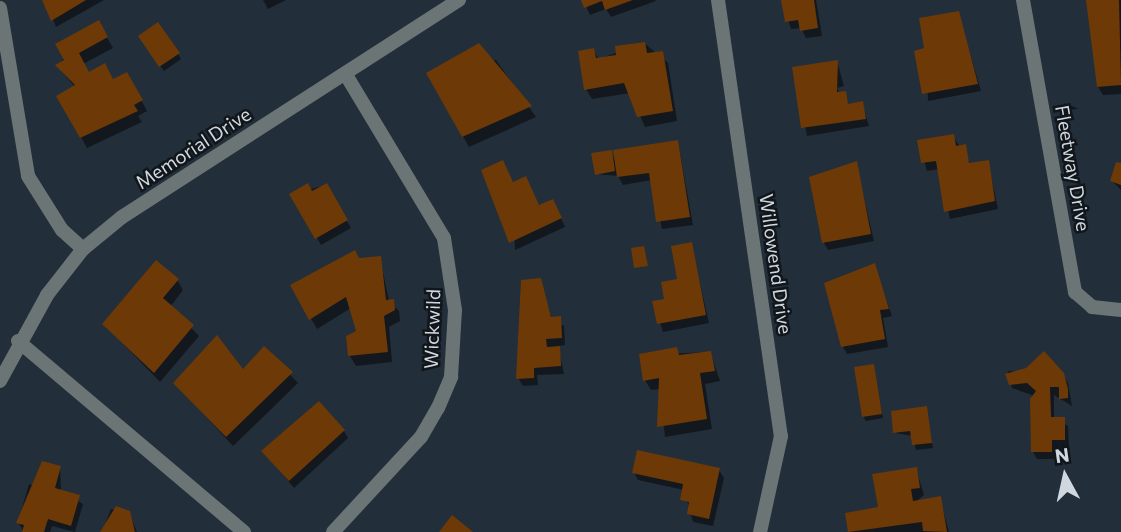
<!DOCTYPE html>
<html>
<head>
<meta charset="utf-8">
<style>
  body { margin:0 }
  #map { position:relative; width:1121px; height:532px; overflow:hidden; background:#222e39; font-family:Commissioner,sans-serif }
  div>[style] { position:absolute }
  .shadow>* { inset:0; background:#0007 }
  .building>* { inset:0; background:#6d3907 }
  .minor>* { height:14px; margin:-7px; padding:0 7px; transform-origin:7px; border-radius:7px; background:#6b7575 }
  .tertiary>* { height:14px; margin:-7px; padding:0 7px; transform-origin:7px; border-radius:7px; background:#6b7575 }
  span { translate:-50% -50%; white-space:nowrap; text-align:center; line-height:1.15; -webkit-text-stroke:5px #11161b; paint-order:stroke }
  .street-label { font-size:19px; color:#d0d7df }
  .north { position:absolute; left:1030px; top:441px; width:70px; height:70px; -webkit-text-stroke:5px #11161b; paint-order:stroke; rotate:352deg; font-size:19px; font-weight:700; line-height:28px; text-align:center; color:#d0d7df }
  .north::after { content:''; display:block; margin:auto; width:24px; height:32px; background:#d0d7df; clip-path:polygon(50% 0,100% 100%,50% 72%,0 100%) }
</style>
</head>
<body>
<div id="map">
  <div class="shadow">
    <i style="clip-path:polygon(46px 0,104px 0,56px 27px)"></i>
    <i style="clip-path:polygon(263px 0,286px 0,268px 9px)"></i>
    <i style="clip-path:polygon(583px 0,655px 0,656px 1px,611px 17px,606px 9px,590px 15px)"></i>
    <i style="clip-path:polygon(782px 0,816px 0,822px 36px,806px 38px,801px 28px,791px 29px)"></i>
    <i style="clip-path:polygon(1088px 0,1121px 0,1121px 94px,1103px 95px,1098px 87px)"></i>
    <i style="clip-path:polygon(958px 13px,981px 91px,928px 101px,926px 50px)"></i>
    <i style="clip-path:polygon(98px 22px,113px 48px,83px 64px,88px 74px,113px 82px,127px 74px,147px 111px,138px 116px,142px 122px,87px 148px,59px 96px,75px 87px,57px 66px)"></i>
    <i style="clip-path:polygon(143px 42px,178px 54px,181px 59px,164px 71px)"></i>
    <i style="clip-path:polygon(644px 43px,668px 63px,677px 121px,645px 127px,630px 93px,592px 99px,586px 89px,593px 50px,599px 59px)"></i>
    <i style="clip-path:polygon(496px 60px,536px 117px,469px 147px,428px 74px)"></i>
    <i style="clip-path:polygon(837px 61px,844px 86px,837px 88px,847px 106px,862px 103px,869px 126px,807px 136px,794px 68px)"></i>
    <i style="clip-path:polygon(953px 136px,971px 165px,988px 162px,998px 209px,950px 219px,939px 169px,927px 171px,919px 141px)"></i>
    <i style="clip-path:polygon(678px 142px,693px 225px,662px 229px,652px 180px,623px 185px,618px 176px,596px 174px,611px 152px,616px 162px)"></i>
    <i style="clip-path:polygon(856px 163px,874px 241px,828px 250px,824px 243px)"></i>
    <i style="clip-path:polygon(1121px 165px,1121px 190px,1112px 181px)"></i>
    <i style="clip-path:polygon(513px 184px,539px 207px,557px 209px,565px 227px,515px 250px)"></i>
    <i style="clip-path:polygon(326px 185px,351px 228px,321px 245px,292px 194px)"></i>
    <i style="clip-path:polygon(691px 244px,709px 323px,663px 332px,654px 303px,666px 300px,679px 280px)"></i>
    <i style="clip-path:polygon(380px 258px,389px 301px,399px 311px,400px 321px,389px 327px,392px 362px,356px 366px,350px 356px,358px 332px,351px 308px,317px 329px,292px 285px)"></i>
    <i style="clip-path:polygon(874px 266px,892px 316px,883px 318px,888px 347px,847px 354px,843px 347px)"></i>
    <i style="clip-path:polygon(177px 280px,183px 290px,170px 307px,199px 336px,160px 382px,104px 324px)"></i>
    <i style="clip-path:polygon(540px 280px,552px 319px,564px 326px,565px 345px,558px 346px,564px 374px,537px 375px,538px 385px,523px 386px,518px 378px)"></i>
    <i style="clip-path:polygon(264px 348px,298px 383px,233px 446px,176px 384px,243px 371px)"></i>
    <i style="clip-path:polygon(710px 352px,720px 381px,705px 384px,712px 429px,665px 437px,660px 389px,651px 390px,645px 380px,641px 355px)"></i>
    <i style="clip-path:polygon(873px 366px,883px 418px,866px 421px,863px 416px)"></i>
    <i style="clip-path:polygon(1008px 371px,1063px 374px,1068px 383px,1072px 406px,1054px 395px,1054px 418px,1068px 426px,1069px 447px,1055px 448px,1056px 459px,1037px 459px,1033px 452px,1035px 396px,1012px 388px)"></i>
    <i style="clip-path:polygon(926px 408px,933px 448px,916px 450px,913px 436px,895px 433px)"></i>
    <i style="clip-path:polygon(344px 431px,348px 438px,294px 488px,264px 451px)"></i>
    <i style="clip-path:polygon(60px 468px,61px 491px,83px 504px,75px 532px,52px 526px,50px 532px,24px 532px,18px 522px,29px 484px,36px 486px)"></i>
    <i style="clip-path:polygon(916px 469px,924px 495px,915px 502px,940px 498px,949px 532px,850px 532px,847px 515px,880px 509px)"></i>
    <i style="clip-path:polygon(719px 470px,724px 478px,713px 526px,693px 522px,684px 490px,638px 480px,634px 472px)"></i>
    <i style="clip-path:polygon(111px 509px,129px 513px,137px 532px,102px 532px)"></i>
  </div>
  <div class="building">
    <i style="clip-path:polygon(42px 0,86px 0,51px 21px)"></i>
    <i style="clip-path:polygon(581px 0,633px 0,605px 10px,602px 1px,584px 8px)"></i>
    <i style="clip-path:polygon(781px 0,814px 0,818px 28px,800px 31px,798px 20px,785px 22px)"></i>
    <i style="clip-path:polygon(1086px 0,1119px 0,1121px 85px,1097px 87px)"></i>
    <i style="clip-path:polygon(959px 11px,978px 84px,922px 94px,914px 51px,924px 48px,919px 18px)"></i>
    <i style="clip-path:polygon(99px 20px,108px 37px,79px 53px,89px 72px,105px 63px,113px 79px,127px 72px,143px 100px,134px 105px,138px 111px,80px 138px,56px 96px,75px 85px,55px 65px,64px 60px,55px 44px)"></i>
    <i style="clip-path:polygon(158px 22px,180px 53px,159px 67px,138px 36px)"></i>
    <i style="clip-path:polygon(645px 42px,647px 53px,663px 51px,673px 111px,637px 117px,624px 83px,584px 90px,578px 51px,594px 48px,596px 58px,616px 55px,615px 46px)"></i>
    <i style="clip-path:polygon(479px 43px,532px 106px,462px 137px,426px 73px)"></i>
    <i style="clip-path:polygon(838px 60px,837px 92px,846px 91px,848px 104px,863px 101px,866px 119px,801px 128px,792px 67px)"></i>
    <i style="clip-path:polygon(954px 134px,956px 146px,966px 144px,969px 163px,989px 160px,995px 201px,944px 212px,936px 161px,921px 163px,917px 140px)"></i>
    <i style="clip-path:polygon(678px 140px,690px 217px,656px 222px,649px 173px,617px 177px,613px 150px)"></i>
    <i style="clip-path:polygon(612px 150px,615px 171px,595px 175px,591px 153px)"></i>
    <i style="clip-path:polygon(503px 160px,513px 182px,526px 176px,539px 205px,553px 199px,562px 218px,509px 243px,481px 170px)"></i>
    <i style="clip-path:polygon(857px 161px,871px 234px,822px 243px,809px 177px)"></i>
    <i style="clip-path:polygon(1116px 162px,1121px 163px,1121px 185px,1110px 181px)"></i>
    <i style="clip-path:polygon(308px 183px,312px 191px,327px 183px,348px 220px,315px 239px,289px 194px)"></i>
    <i style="clip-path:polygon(692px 242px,706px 315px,657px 324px,652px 301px,664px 299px,661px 282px,677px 279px,671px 246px)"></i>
    <i style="clip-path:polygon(644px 246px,648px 266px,634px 268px,631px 248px)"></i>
    <i style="clip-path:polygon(355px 250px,359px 258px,381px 256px,386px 300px,394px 299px,395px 310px,384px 316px,388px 352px,348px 356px,346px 336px,356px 331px,346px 297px,309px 320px,290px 285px)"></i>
    <i style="clip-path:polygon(156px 260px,179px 279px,163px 298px,194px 325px,154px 373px,102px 324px)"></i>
    <i style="clip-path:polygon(875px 263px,889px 309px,880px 310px,885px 339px,841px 347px,824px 283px)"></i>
    <i style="clip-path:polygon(541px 278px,551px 317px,561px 316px,562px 338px,546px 339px,547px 347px,560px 346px,561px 366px,534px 368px,534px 378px,516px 379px,521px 280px)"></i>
    <i style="clip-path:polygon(217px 335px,243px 369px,264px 346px,293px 372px,226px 437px,173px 383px)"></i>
    <i style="clip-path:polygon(677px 347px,679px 355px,711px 351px,715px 371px,700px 373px,707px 419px,657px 427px,659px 378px,643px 381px,639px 354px)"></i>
    <i style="clip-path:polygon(1044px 351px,1064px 373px,1068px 389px,1068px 398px,1059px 399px,1059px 387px,1050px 387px,1051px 417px,1065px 417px,1065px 440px,1052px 440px,1052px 452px,1031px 452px,1030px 399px,1036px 391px,1027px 383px,1009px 385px,1005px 374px,1026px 368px)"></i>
    <i style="clip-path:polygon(874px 364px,882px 414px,862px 417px,854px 367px)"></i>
    <i style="clip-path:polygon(319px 401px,345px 430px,289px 481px,261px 451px)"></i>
    <i style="clip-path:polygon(927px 406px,932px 443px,912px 445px,910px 431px,893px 433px,891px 411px)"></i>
    <i style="clip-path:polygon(637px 450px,720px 468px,709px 519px,687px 514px,689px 502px,680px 500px,683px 484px,632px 473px)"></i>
    <i style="clip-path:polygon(42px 461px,61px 466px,55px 488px,80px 495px,71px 526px,48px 519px,44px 532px,22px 532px,24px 525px,16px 523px)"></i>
    <i style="clip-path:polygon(917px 467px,920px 488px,911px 489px,913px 501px,941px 496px,947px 532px,923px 531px,922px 522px,848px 532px,845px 513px,878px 507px,872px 474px)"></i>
    <i style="clip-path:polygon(116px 506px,130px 511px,135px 532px,100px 532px)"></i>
    <i style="clip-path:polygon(452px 515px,473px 532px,439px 532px)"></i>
  </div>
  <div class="minor">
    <i style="left:718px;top:0;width:441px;rotate:81.8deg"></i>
    <i style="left:781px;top:436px;width:98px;rotate:102.3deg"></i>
    <i style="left:1023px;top:0;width:297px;rotate:79.9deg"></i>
    <i style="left:1075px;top:292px;width:23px;rotate:41deg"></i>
    <i style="left:1092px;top:307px;width:29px;rotate:6deg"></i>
    <i style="left:0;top:8px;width:170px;rotate:80.5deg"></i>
    <i style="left:28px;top:176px;width:64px;rotate:57.8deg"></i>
    <i style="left:62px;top:230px;width:28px;rotate:42deg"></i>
    <i style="left:18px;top:341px;width:296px;rotate:40.2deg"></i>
    <i style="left:333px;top:532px;width:129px;rotate:-47.2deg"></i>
    <i style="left:421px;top:437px;width:34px;rotate:-60deg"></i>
    <i style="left:438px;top:408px;width:34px;rotate:-67deg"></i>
    <i style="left:451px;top:377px;width:67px;rotate:-86.6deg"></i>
    <i style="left:455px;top:310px;width:73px;rotate:-98.7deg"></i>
    <i style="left:444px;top:238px;width:192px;rotate:-121deg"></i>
  </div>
  <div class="tertiary">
    <i style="left:0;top:381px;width:98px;rotate:-61.3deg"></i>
    <i style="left:47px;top:295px;width:58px;rotate:-52deg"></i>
    <i style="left:83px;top:249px;width:50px;rotate:-39.4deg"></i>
    <i style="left:122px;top:217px;width:401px;rotate:-32.8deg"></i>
  </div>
  <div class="street-label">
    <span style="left:193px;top:148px;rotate:-33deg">Memorial Drive</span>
    <span style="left:1073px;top:168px;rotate:80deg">Fleetway Drive</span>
    <span style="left:776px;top:264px;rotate:82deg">Willowend Drive</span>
    <span style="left:432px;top:329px;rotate:-88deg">Wickwild</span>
  </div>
  <div class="north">N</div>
</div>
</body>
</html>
